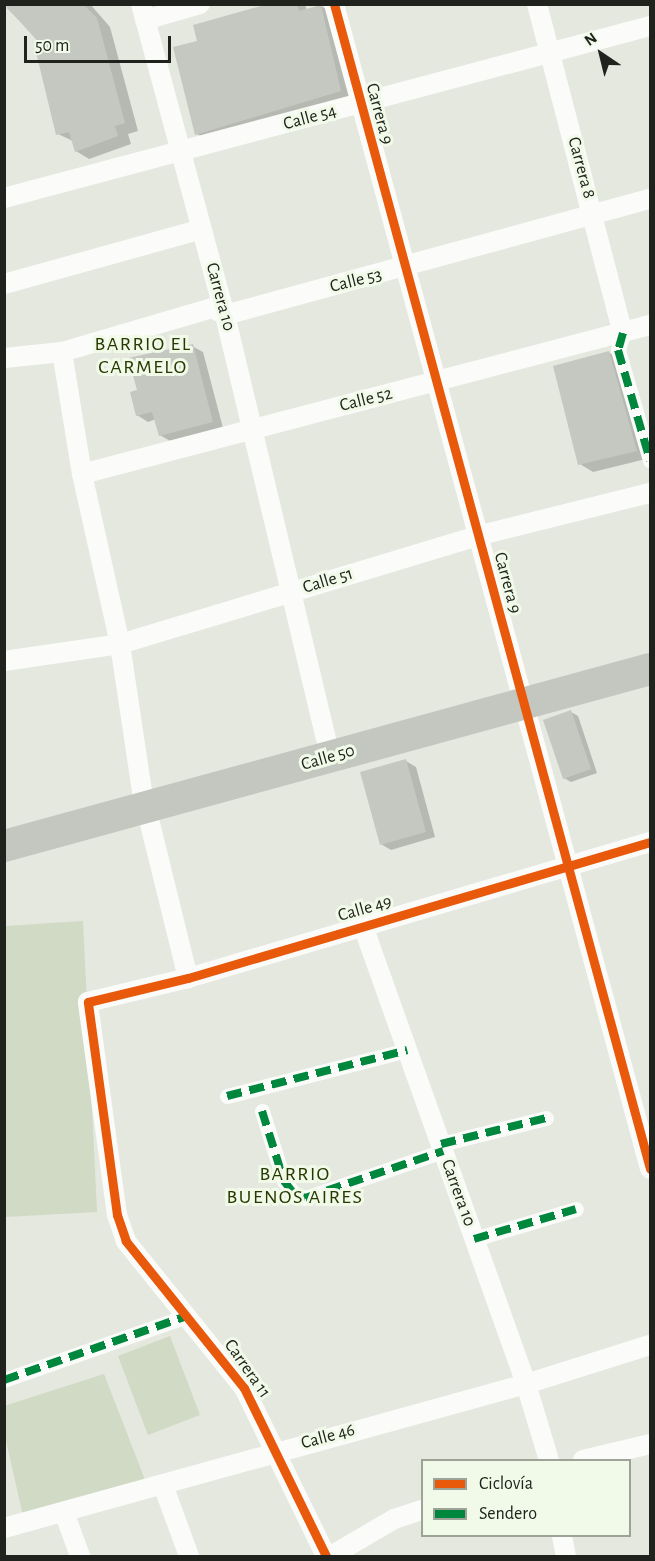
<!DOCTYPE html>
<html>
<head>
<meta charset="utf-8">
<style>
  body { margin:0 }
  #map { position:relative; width:655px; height:1561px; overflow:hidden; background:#e4e8df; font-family:"Alegreya Sans",sans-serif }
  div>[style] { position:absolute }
  .green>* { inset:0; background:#d0dac4 }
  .shadow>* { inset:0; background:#0003 }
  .building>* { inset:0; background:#c5c8c1 }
  .pedestrian>* { height:15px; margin:-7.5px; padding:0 7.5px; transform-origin:7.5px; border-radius:7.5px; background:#fbfcfa }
  .minor>* { height:20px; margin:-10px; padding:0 10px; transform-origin:10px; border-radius:10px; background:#fbfcfa }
  .primary>* { height:32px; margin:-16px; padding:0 16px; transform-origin:16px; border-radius:16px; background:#c4c6c0 }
  .quiet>* { height:8px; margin-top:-4px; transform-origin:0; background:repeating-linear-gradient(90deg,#00873e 0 15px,transparent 0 23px) }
  .cycleway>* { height:9px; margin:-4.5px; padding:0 4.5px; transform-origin:4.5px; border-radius:4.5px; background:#e8590c }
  span { translate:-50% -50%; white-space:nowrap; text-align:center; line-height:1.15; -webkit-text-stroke:6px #f1fae8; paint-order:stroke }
  .street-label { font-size:18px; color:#20231d }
  .neighbourhood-label { font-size:20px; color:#263901; letter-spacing:1.5px }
  .frame { position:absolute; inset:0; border:6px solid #20231d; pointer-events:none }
  .legend { position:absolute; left:421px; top:1459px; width:210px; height:78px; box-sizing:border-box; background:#f1fae8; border:2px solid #9da497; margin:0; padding:8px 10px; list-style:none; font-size:18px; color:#20231d }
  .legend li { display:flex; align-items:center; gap:12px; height:30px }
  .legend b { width:30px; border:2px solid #9da497 }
  .north { position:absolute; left:571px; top:24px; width:60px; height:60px; -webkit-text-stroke:4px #f1fae8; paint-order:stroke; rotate:325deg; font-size:16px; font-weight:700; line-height:24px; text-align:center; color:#20231d }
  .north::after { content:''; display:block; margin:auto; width:21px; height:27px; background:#20231d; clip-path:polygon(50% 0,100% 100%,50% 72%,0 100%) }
  .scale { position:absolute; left:24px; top:36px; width:147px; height:27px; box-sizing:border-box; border:3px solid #20231d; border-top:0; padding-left:8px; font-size:18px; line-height:21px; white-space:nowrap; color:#20231d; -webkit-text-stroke:4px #f1fae8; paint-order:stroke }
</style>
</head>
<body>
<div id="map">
  <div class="green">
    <i style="clip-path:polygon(83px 921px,97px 1212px,5px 1217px,5px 926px)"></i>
    <i style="clip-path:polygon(170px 1336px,200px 1415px,148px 1435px,118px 1356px)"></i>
    <i style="clip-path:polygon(104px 1374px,147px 1485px,23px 1516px,5px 1436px,4px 1406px)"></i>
  </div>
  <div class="shadow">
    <i style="clip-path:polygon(10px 4px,90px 4px,110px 27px,138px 131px,128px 134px,131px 144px,89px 159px,76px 151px,73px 141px,58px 134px,44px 46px,7px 8px)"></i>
    <i style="clip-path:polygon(274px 4px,305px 5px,307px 10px,321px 6px,331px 12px,351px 96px,207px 140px,197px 134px,199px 42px)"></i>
    <i style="clip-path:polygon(192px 346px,203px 352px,223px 428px,170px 441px,160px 435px,156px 419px,148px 422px,137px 415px,139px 391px)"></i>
    <i style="clip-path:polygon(608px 352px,622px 360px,650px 458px,593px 472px,580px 464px)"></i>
    <i style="clip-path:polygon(571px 712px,578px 716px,597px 773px,571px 782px,564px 778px)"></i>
    <i style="clip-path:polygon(406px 761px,416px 767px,435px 837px,391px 850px,381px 844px)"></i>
  </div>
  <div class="building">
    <i style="clip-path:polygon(4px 4px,83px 4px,97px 18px,125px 123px,115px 126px,118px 136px,75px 152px,69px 132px,56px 135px,36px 52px,42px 46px)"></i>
    <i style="clip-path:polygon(268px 4px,297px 4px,299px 11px,321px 5px,341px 91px,195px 135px,173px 47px,197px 41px,193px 25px)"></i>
    <i style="clip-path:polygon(193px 344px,213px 422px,159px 436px,152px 412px,136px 416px,130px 392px,137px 390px,128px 358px)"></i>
    <i style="clip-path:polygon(609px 351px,637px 451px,578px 465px,553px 366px)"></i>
    <i style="clip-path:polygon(571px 710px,591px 769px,563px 779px,543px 720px)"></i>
    <i style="clip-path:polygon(406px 759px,426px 832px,380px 845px,360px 772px)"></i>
  </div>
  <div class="pedestrian">
    <i style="left:623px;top:333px;width:18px;rotate:106deg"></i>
    <i style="left:618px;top:350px;width:115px;rotate:73.8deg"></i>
    <i style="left:227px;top:1096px;width:186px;rotate:-14.3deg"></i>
    <i style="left:262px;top:1111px;width:73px;rotate:72.6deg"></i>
    <i style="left:284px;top:1181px;width:16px;rotate:52deg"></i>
    <i style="left:294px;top:1194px;width:12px;rotate:20deg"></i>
    <i style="left:305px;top:1198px;width:146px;rotate:-18.8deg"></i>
    <i style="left:441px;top:1144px;width:108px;rotate:-13.9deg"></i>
    <i style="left:474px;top:1239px;width:106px;rotate:-16.4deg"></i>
    <i style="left:4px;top:1380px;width:194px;rotate:-19.3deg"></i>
  </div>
  <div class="minor">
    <i style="left:141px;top:4px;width:322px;rotate:74.9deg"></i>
    <i style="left:225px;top:315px;width:436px;rotate:76.6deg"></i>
    <i style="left:334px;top:4px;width:1207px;rotate:74.82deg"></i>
    <i style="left:537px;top:4px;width:340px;rotate:75.4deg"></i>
    <i style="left:145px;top:20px;width:57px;rotate:-16.2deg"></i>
    <i style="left:4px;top:198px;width:669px;rotate:-14.91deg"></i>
    <i style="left:4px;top:284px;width:205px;rotate:-15.5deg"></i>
    <i style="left:62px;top:352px;width:124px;rotate:80.7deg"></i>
    <i style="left:82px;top:474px;width:174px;rotate:77.4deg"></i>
    <i style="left:120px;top:644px;width:149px;rotate:81.5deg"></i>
    <i style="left:142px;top:791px;width:193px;rotate:76.2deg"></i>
    <i style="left:4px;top:358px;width:58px;rotate:-5.9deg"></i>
    <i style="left:62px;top:352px;width:156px;rotate:-16.3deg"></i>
    <i style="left:212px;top:308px;width:15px;rotate:28deg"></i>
    <i style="left:225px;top:315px;width:441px;rotate:-15.3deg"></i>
    <i style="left:82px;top:474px;width:587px;rotate:-14.7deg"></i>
    <i style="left:4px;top:661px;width:117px;rotate:-8.3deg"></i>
    <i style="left:120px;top:644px;width:373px;rotate:-16.8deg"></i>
    <i style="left:477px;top:536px;width:178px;rotate:-14deg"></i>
    <i style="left:363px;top:926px;width:486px;rotate:70.4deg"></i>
    <i style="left:526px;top:1384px;width:79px;rotate:73.2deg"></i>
    <i style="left:583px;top:1460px;width:69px;rotate:-13.4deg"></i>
    <i style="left:163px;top:1485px;width:76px;rotate:69.9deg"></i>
    <i style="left:64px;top:1512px;width:47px;rotate:70deg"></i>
    <i style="left:4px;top:1528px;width:541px;rotate:-15.42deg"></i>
    <i style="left:526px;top:1384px;width:130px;rotate:-17.5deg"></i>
    <i style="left:562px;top:1536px;width:20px;rotate:79deg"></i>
    <i style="left:326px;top:1556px;width:187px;rotate:-116deg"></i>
    <i style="left:244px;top:1388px;width:189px;rotate:-128.8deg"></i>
    <i style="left:126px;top:1241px;width:28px;rotate:-109deg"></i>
    <i style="left:117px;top:1215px;width:215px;rotate:-97.8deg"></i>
    <i style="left:88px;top:1002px;width:103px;rotate:-13.5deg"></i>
    <i style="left:188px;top:978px;width:482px;rotate:-16.4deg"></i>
    <i style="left:331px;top:1556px;width:73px;rotate:-30.4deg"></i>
    <i style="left:394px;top:1519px;width:29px;rotate:-18deg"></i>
  </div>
  <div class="primary">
    <i style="left:4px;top:846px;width:670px;rotate:-15.32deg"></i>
  </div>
  <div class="quiet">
    <i style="left:623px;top:333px;width:18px;rotate:106deg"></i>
    <i style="left:618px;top:350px;width:115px;rotate:73.8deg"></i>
    <i style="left:227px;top:1096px;width:186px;rotate:-14.3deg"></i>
    <i style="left:262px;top:1111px;width:73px;rotate:72.6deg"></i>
    <i style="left:284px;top:1181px;width:16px;rotate:52deg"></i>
    <i style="left:294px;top:1194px;width:12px;rotate:20deg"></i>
    <i style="left:305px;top:1198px;width:146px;rotate:-18.8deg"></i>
    <i style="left:441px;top:1144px;width:108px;rotate:-13.9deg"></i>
    <i style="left:474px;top:1239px;width:106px;rotate:-16.4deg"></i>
    <i style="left:4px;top:1380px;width:194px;rotate:-19.3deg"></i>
  </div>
  <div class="cycleway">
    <i style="left:334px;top:4px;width:1207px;rotate:74.82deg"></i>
    <i style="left:326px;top:1556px;width:187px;rotate:-116deg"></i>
    <i style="left:244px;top:1388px;width:189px;rotate:-128.8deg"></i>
    <i style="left:126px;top:1241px;width:28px;rotate:-109deg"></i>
    <i style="left:117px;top:1215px;width:215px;rotate:-97.8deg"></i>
    <i style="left:88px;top:1002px;width:103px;rotate:-13.5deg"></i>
    <i style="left:188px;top:978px;width:482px;rotate:-16.4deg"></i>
  </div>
  <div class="street-label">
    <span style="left:379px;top:114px;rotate:75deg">Carrera 9</span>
    <span style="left:310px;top:118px;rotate:-15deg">Calle 54</span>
    <span style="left:581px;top:168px;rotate:75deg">Carrera 8</span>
    <span style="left:356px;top:281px;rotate:-14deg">Calle 53</span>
    <span style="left:220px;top:297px;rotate:75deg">Carrera 10</span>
    <span style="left:366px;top:400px;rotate:-14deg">Calle 52</span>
    <span style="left:328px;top:581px;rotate:-17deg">Calle 51</span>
    <span style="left:507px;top:583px;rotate:75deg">Carrera 9</span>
    <span style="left:328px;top:758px;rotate:-16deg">Calle 50</span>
    <span style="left:365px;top:909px;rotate:-16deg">Calle 49</span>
    <span style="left:458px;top:1193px;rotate:70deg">Carrera 10</span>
    <span style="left:247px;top:1369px;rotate:55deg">Carrera 11</span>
    <span style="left:328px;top:1437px;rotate:-15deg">Calle 46</span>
  </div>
  <div class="neighbourhood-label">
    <span style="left:143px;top:356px">BARRIO EL<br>CARMELO</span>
    <span style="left:295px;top:1186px">BARRIO<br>BUENOS AIRES</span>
  </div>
  <div class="frame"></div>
  <ul class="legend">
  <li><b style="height:8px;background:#e8590c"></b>Ciclovía</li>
  <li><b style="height:8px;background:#00873e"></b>Sendero</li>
  </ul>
  <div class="north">N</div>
  <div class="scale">50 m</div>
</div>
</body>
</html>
